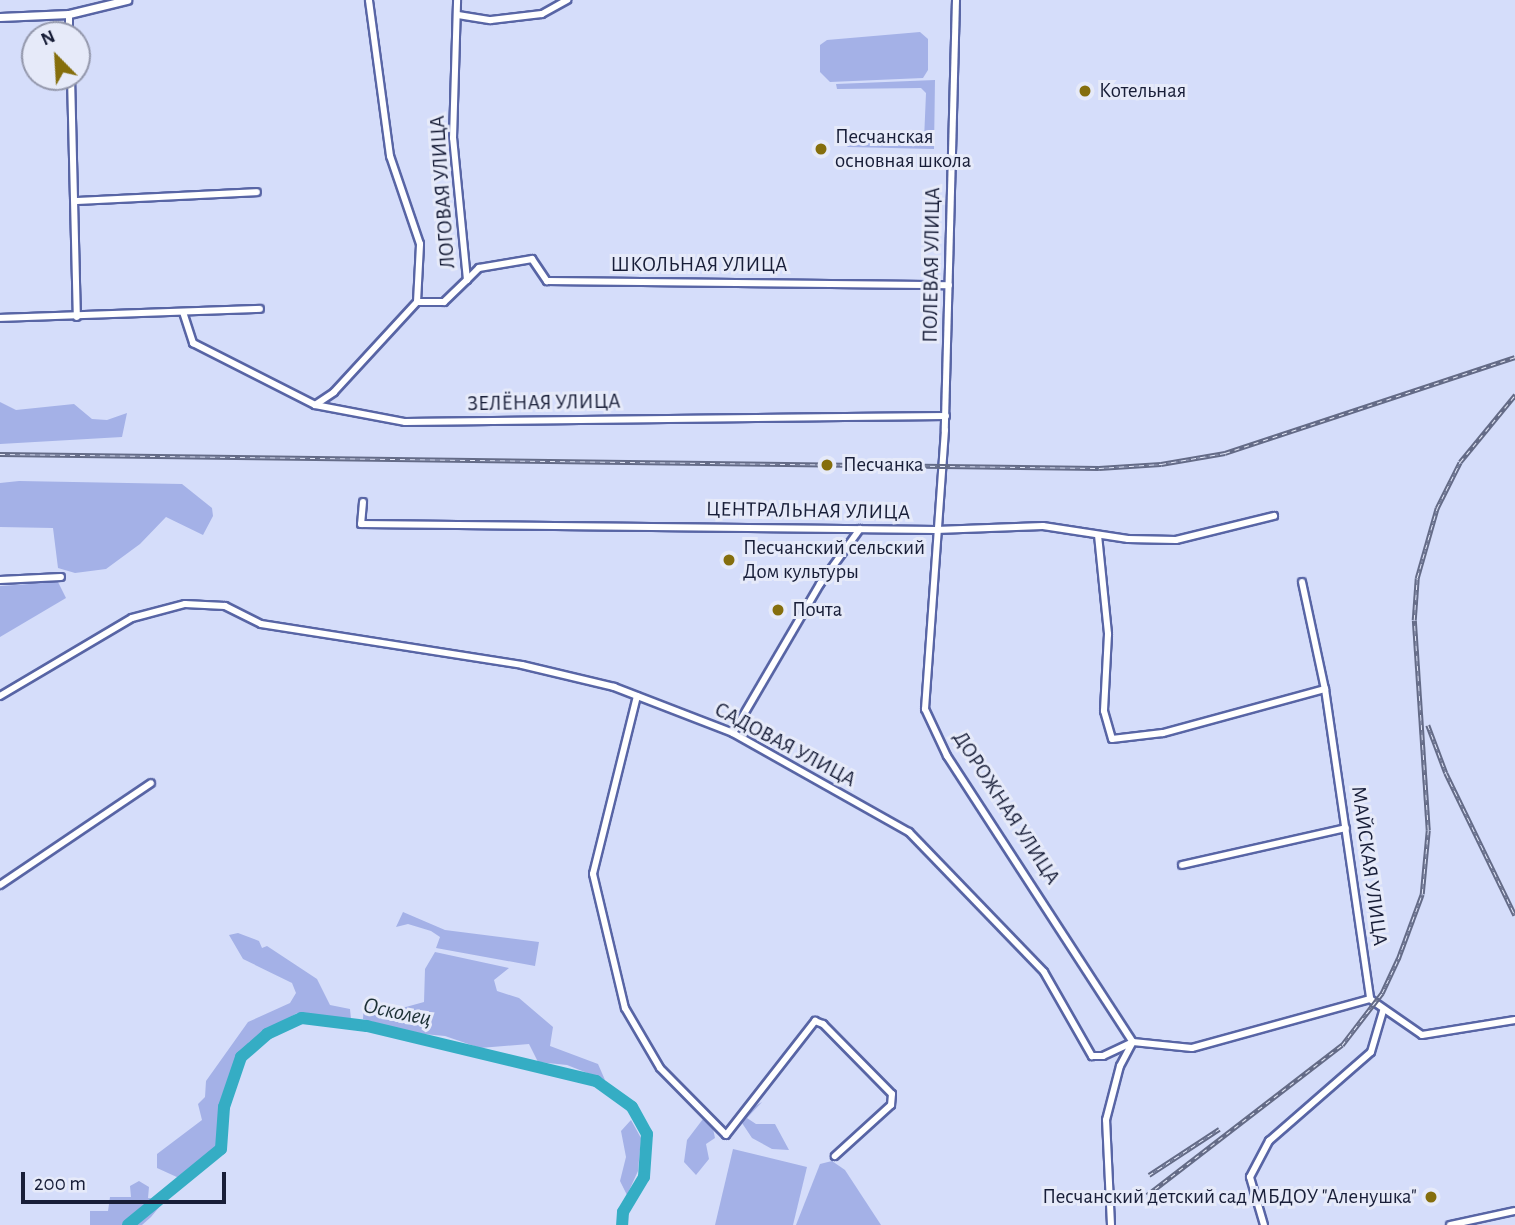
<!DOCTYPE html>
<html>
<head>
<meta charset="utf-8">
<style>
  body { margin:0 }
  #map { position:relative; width:1515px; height:1225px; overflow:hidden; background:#d5ddfa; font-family:"Alegreya Sans",sans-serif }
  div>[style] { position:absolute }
  .green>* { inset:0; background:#a4b1e7 }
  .river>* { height:12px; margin:-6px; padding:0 6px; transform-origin:6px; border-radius:6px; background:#35adc4 }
  .roads { filter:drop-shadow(2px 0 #5865a5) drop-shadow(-2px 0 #5865a5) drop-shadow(0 2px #5865a5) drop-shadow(0 -2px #5865a5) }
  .minor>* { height:6px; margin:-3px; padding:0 3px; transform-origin:3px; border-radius:3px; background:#fff }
  .tertiary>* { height:7px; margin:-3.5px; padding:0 3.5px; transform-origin:3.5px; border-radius:3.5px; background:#fff }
  .rail>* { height:4.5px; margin-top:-2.25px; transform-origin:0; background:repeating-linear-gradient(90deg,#e6eaf9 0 5px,#646b87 0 10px); box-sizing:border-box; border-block:2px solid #646b87 }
  .dots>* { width:19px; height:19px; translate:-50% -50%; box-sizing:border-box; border:4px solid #e6eaf9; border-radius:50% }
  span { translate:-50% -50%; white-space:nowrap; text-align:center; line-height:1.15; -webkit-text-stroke:6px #e6eaf9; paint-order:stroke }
  .poi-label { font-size:21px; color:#181e38 }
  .left { translate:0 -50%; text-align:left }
  .right { translate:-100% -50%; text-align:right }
  .street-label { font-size:21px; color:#181e38 }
  .water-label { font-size:23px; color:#1d3136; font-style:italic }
  .north { position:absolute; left:21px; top:21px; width:70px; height:70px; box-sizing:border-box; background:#e6eaf9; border:2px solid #9498ac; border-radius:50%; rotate:336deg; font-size:19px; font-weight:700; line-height:28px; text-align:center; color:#181e38 }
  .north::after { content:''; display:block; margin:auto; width:24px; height:32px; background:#856e0c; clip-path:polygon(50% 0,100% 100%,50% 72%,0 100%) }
  .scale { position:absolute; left:21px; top:1172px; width:205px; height:32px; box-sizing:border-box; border:4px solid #181e38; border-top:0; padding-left:9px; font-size:21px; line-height:24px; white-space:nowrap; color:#181e38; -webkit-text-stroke:5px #e6eaf9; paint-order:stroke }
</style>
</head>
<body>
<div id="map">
  <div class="green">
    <i style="clip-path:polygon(920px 32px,928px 39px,928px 70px,923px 78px,830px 82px,820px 72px,820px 45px,827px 40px)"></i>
    <i style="clip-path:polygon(935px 80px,934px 149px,848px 147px,845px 144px,849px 139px,924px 140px,926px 93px,921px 88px,837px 89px,836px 84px)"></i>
    <i style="clip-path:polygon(0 402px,16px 410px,74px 404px,92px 419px,107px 420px,127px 413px,122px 437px,0 444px)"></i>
    <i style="clip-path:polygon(19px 481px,182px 484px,212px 508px,213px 516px,203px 535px,166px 517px,140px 544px,106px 569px,75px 573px,58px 568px,53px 528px,0 527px,0 483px)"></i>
    <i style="clip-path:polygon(58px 582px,66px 598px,0 637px,0 586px)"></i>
    <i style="clip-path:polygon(403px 912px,445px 930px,539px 942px,535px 966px,436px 948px,440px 937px,431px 931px,408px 924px,396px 927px)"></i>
    <i style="clip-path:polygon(238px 933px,259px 941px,262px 948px,267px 946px,317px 979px,330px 1005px,350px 1009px,351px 1019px,297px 1013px,249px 1042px,220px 1102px,219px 1148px,179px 1178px,157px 1168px,157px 1154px,202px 1120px,198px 1104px,205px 1097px,206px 1081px,248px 1022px,290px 1003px,296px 993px,292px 983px,243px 959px,229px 935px)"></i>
    <i style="clip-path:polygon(435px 952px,509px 968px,494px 980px,497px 991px,519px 998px,553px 1027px,550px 1046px,598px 1064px,605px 1080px,567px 1065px,538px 1062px,529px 1044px,480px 1048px,445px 1036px,413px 1033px,363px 1019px,364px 1006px,384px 1013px,424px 1002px,425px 969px)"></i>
    <i style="clip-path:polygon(762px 1102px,747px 1118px,756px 1124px,775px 1124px,789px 1150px,772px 1149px,752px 1138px,742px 1123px,745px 1112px)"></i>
    <i style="clip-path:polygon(703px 1119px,712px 1124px,715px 1138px,706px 1144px,709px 1159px,696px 1175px,684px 1162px,687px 1140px)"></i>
    <i style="clip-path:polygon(631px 1120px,641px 1138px,638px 1171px,627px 1195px,620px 1181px,626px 1157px,621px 1131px)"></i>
    <i style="clip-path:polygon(733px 1149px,807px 1167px,793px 1225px,715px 1225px)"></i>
    <i style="clip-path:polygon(832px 1161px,845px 1170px,881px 1225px,796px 1225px,820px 1164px)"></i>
    <i style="clip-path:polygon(139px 1181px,149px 1187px,148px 1198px,165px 1200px,151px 1217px,142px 1225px,90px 1225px,90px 1211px,108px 1211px,110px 1197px,131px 1197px,130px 1186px)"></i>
  </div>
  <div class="river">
    <i style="left:128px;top:1225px;width:120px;rotate:-39.3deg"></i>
    <i style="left:221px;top:1149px;width:42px;rotate:-85.9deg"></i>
    <i style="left:224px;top:1107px;width:53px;rotate:-71.2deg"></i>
    <i style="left:241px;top:1057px;width:35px;rotate:-41deg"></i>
    <i style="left:267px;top:1034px;width:38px;rotate:-25deg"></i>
    <i style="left:302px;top:1018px;width:65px;rotate:7deg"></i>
    <i style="left:367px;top:1026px;width:236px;rotate:13.5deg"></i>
    <i style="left:596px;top:1081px;width:44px;rotate:35.8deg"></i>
    <i style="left:632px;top:1107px;width:31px;rotate:61deg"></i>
    <i style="left:647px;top:1134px;width:43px;rotate:94deg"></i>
    <i style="left:644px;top:1177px;width:41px;rotate:121deg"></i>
    <i style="left:623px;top:1212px;width:13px;rotate:94deg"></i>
  </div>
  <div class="roads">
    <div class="minor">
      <i style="left:956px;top:0;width:430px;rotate:91.5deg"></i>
      <i style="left:945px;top:430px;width:280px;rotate:94.1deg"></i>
      <i style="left:925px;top:709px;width:52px;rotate:64.9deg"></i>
      <i style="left:947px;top:756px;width:341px;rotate:57deg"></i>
      <i style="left:69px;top:14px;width:21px;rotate:90deg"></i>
      <i style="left:458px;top:15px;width:33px;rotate:9deg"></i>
      <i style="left:491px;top:20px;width:51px;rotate:-6.7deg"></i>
      <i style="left:542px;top:14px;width:29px;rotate:-29deg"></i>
      <i style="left:71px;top:77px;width:240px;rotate:88.6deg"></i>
      <i style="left:75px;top:201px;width:182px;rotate:-2.8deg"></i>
      <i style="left:467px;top:280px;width:17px;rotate:-45deg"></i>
      <i style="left:479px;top:268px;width:54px;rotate:-9.6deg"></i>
      <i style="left:532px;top:259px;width:27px;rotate:56deg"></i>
      <i style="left:547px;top:281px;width:402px;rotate:0.6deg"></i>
      <i style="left:417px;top:302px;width:27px"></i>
      <i style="left:444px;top:302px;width:32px;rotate:-44deg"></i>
      <i style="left:467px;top:280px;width:143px;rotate:-95.6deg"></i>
      <i style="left:453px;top:138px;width:138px;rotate:-88.3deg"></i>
      <i style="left:183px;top:312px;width:33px;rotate:72deg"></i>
      <i style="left:193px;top:343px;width:137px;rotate:26.9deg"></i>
      <i style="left:315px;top:405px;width:92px;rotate:10.7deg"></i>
      <i style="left:405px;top:422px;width:541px;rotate:-0.64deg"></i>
      <i style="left:0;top:318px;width:260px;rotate:-2deg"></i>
      <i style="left:315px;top:405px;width:23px;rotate:-34deg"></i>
      <i style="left:334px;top:392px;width:122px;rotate:-47.3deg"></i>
      <i style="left:417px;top:302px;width:58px;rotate:-87deg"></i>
      <i style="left:420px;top:244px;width:93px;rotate:-108.8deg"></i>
      <i style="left:390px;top:156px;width:157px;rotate:-97.7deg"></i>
      <i style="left:363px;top:502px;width:22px;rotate:95deg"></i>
      <i style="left:361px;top:524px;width:575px;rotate:0.6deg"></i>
      <i style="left:936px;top:530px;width:107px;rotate:-2.1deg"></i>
      <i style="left:1043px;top:526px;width:86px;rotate:8.7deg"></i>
      <i style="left:1128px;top:539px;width:48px;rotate:1.2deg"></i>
      <i style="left:1176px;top:540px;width:101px;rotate:-13.8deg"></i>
      <i style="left:1098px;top:535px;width:100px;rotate:84.2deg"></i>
      <i style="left:1108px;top:634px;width:77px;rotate:93deg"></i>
      <i style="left:1104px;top:711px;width:29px;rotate:74deg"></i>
      <i style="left:1112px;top:739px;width:51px;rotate:-6.7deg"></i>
      <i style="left:1163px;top:733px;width:168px;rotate:-15.2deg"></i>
      <i style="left:0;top:580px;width:61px;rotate:-2.8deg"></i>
      <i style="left:1302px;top:582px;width:109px;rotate:77.9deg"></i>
      <i style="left:1325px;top:689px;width:313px;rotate:81.7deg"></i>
      <i style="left:1370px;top:999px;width:63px;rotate:34.7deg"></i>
      <i style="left:1422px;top:1035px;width:94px;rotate:-9.2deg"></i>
      <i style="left:0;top:696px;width:153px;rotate:-30.6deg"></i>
      <i style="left:132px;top:618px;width:55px;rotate:-14.8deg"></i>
      <i style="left:185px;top:604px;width:40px;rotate:2.9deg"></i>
      <i style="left:225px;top:606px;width:40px;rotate:26.6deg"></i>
      <i style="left:261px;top:624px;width:264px;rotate:8.9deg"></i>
      <i style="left:522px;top:665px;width:95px;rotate:13.4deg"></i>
      <i style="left:614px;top:687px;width:128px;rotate:21.1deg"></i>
      <i style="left:733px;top:733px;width:202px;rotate:29.4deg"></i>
      <i style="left:909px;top:832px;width:194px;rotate:46deg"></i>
      <i style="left:1044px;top:972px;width:97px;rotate:60.3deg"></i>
      <i style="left:1092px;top:1056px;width:11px"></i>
      <i style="left:1103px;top:1056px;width:33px;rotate:-25deg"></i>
      <i style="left:637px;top:696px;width:183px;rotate:103.9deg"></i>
      <i style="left:593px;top:874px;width:138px;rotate:76.6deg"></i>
      <i style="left:625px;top:1008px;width:69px;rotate:59.7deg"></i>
      <i style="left:660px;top:1068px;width:94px;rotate:45.4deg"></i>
      <i style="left:726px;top:1135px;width:145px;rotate:-52deg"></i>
      <i style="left:815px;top:1021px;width:9px;rotate:21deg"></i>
      <i style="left:823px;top:1024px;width:98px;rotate:45.4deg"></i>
      <i style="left:892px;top:1094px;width:11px;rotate:95deg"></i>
      <i style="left:891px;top:1105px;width:76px;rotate:137.7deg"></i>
      <i style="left:733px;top:733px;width:173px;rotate:-59.7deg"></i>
      <i style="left:820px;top:584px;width:68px;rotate:-54deg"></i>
      <i style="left:1182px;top:865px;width:168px;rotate:-12.7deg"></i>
      <i style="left:0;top:885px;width:182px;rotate:-34deg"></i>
      <i style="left:1133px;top:1042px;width:59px;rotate:5.8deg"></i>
      <i style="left:1192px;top:1048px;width:185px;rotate:-15.4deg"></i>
      <i style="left:1111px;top:1225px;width:105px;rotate:-92.7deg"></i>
      <i style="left:1106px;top:1120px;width:56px;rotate:-75.5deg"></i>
      <i style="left:1120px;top:1066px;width:27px;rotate:-62deg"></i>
      <i style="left:1264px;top:1225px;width:50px;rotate:-106.3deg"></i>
      <i style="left:1250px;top:1177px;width:41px;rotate:-62.2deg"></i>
      <i style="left:1269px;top:1141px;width:135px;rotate:-41.1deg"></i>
      <i style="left:1371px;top:1052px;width:43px;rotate:-73.7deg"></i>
      <i style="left:1450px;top:1225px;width:66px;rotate:-12.2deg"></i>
    </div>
    <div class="tertiary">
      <i style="left:0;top:17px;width:69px;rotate:-2.5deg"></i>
      <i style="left:69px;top:14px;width:60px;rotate:-13.6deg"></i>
    </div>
  </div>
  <div class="rail">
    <i style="left:0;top:454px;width:1099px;rotate:0.73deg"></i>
    <i style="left:1099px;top:468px;width:62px;rotate:-3.7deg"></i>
    <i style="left:1161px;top:464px;width:65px;rotate:-9.8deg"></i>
    <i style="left:1225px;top:453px;width:305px;rotate:-18.3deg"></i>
    <i style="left:1428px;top:725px;width:51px;rotate:69.4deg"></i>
    <i style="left:1446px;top:773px;width:158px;rotate:64.1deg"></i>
    <i style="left:1149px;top:1175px;width:84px;rotate:-33.3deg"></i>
    <i style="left:1147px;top:1195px;width:246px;rotate:-37.6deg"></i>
    <i style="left:1342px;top:1045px;width:66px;rotate:-52.4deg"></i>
    <i style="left:1382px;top:993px;width:38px;rotate:-65deg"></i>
    <i style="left:1398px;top:959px;width:69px;rotate:-69.7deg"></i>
    <i style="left:1422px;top:894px;width:64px;rotate:-84.6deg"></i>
    <i style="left:1428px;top:830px;width:210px;rotate:-93.8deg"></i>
    <i style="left:1414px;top:620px;width:42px;rotate:-85.9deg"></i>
    <i style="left:1417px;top:578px;width:73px;rotate:-74.1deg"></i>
    <i style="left:1437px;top:508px;width:51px;rotate:-63.4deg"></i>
    <i style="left:1460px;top:462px;width:87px;rotate:-50.6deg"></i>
  </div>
  <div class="dots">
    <i style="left:1085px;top:91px;background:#856e0c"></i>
    <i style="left:821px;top:149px;background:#856e0c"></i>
    <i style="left:827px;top:465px;background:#856e0c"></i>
    <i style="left:729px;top:560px;background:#856e0c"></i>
    <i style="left:778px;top:610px;background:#856e0c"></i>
    <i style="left:1431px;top:1197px;background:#856e0c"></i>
  </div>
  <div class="poi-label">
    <span class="left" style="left:1099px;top:91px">Котельная</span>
    <span class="left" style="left:835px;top:149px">Песчанская<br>основная школа</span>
    <span class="left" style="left:843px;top:465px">Песчанка</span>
    <span class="left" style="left:743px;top:560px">Песчанский сельский<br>Дом культуры</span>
    <span class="left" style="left:792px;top:610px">Почта</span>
    <span class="right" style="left:1417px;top:1197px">Песчанский детский сад МБДОУ "Аленушка"</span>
  </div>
  <div class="street-label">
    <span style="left:443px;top:192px;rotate:-94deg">ЛОГОВАЯ УЛИЦА</span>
    <span style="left:699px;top:265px">ШКОЛЬНАЯ УЛИЦА</span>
    <span style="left:932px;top:265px;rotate:-89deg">ПОЛЕВАЯ УЛИЦА</span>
    <span style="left:544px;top:403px;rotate:-1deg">ЗЕЛЁНАЯ УЛИЦА</span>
    <span style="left:808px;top:511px;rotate:1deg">ЦЕНТРАЛЬНАЯ УЛИЦА</span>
    <span style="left:785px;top:745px;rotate:28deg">САДОВАЯ УЛИЦА</span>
    <span style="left:1006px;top:808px;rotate:57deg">ДОРОЖНАЯ УЛИЦА</span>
    <span style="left:1369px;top:866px;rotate:82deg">МАЙСКАЯ УЛИЦА</span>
  </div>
  <div class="water-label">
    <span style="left:397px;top:1013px;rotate:12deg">Осколец</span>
  </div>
  <div class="north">N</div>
  <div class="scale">200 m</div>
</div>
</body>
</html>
